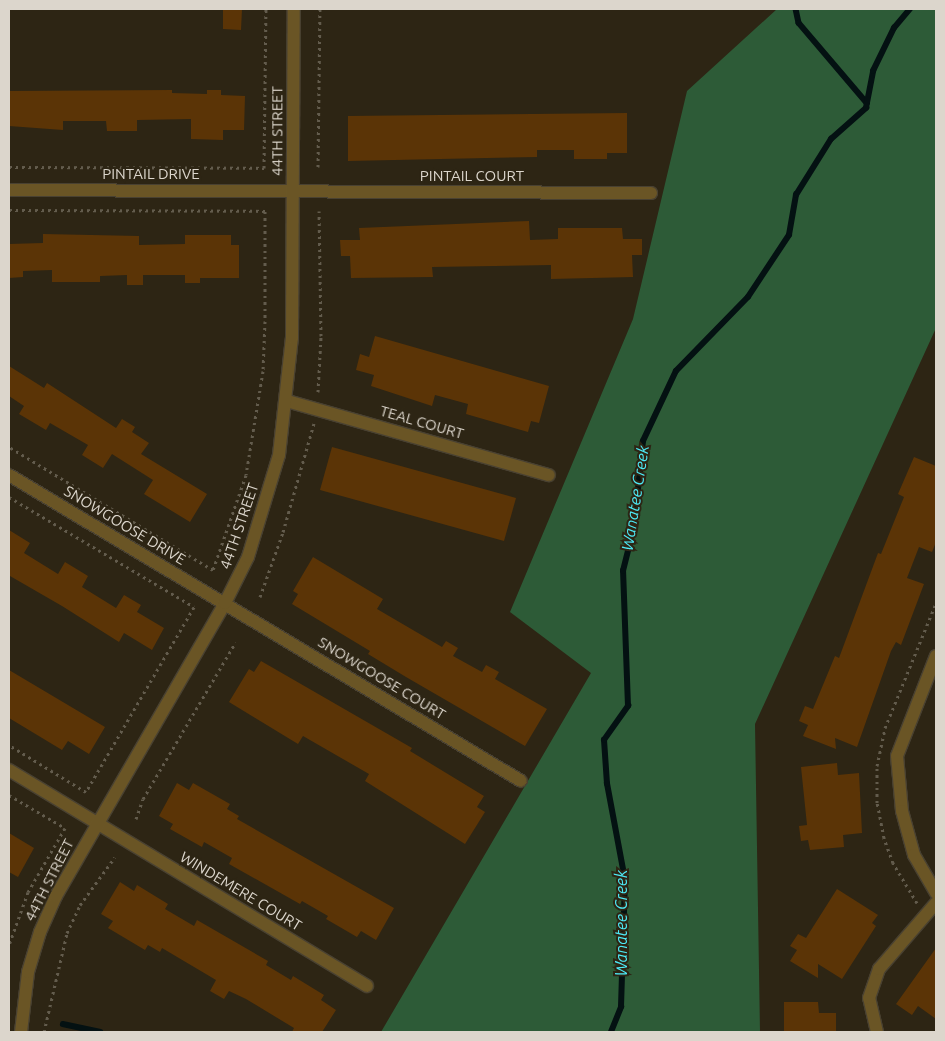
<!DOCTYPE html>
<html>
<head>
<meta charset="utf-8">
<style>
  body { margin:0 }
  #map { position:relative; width:945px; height:1041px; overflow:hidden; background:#2d2514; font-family:Ubuntu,sans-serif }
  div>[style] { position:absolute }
  .green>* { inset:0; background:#2d5b37 }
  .stream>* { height:5.5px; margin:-2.75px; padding:0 2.75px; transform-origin:2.75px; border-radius:2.75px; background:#041112 }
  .building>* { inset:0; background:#5b3406 }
  .path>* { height:3px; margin-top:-1.5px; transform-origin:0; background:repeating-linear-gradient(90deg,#635c4d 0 2.5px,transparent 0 6.5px) }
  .roads { filter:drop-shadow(1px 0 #494131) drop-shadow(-1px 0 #494131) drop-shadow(0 1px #494131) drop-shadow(0 -1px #494131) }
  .minor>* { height:12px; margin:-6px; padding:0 6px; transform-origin:6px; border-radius:6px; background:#6a5525 }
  span { translate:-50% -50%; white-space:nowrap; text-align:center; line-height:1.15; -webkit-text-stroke:4px #2d2514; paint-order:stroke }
  .street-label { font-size:15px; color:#dcd6cc }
  .water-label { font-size:16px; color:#4deaf6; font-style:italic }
  .frame { position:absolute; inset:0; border:10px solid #dcd6cc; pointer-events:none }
</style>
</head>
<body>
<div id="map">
  <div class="green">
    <i style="clip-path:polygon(777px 9px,936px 9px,936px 328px,755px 724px,760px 1032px,381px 1032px,591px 673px,510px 612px,633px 319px,687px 91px)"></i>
  </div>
  <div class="stream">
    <i style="left:796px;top:9px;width:14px;rotate:78deg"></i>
    <i style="left:799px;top:23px;width:105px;rotate:49.6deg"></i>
    <i style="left:63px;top:1024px;width:38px;rotate:12deg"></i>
    <i style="left:611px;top:1032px;width:27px;rotate:-68deg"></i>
    <i style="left:621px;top:1007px;width:127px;rotate:-88.2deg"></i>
    <i style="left:625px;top:880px;width:98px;rotate:-100.6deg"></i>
    <i style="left:607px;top:784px;width:44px;rotate:-93.9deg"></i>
    <i style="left:604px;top:740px;width:42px;rotate:-54.8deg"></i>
    <i style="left:628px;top:706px;width:135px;rotate:-92.1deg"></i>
    <i style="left:623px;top:571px;width:45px;rotate:-76deg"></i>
    <i style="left:634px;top:527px;width:86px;rotate:-84deg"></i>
    <i style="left:643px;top:441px;width:77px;rotate:-64.8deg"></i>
    <i style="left:676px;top:371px;width:103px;rotate:-45.8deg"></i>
    <i style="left:748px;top:297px;width:74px;rotate:-56.5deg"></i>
    <i style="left:789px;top:235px;width:41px;rotate:-80.1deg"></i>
    <i style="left:796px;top:195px;width:66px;rotate:-58deg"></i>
    <i style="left:831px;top:139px;width:47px;rotate:-41.5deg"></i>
    <i style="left:866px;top:108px;width:38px;rotate:-79deg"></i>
    <i style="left:873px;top:71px;width:48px;rotate:-64deg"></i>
    <i style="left:894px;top:28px;width:25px;rotate:-50deg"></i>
  </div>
  <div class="building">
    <i style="clip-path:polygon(223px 9px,242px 9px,241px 30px,223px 29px)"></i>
    <i style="clip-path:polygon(172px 90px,172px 93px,207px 94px,207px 90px,221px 90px,221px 95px,245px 96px,244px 130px,223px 130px,223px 140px,191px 139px,191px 119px,137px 120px,137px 131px,107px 131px,106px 121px,63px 121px,63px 130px,9px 126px,9px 91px)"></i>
    <i style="clip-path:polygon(627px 113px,627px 153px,607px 153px,607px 159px,574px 159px,574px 150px,537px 150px,537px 157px,348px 161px,348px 116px)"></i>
    <i style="clip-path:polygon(529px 221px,530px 240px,558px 239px,558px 228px,622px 228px,623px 239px,642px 239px,642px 255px,632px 255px,633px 277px,551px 279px,551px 265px,432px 267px,433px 277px,351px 278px,350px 256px,341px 256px,340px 240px,360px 240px,359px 228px)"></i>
    <i style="clip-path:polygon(43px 234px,139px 236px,139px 245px,185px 244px,185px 235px,231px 235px,231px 245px,239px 245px,239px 278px,200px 278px,200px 283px,185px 283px,185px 275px,143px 275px,143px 285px,127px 285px,127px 275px,100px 276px,100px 282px,52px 282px,52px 270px,23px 271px,23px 277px,9px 278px,9px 244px,43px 243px)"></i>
    <i style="clip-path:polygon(375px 336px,549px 386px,539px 423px,531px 421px,528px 432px,466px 414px,468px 404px,435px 395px,432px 406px,371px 386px,374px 375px,356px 370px,360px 354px,369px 357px)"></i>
    <i style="clip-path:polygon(9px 366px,44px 388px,47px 383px,116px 428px,122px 419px,135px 427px,132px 432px,149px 443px,141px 454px,207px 494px,190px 522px,144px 494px,153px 480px,112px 454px,103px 468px,82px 455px,88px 445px,50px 423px,46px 430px,19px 414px,24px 406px,9px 396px)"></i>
    <i style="clip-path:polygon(332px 447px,516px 498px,504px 541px,320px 490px)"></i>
    <i style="clip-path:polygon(914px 457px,936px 466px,936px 542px,932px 552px,919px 547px,907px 578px,924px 584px,901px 645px,896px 642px,891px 651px,857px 747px,835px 738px,836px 749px,803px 736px,808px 725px,799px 721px,805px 706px,813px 709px,835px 656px,839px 658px,878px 553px,881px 554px,904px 497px,898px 494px)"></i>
    <i style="clip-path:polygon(9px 530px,30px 543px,24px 553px,58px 574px,65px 562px,88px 576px,82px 587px,116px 608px,124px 595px,141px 605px,137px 612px,164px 628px,152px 650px,124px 633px,119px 642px,62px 606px,10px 576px,9px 578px)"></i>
    <i style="clip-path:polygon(313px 557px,383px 599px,377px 609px,442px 647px,446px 641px,458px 648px,453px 656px,482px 672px,486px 665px,499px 672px,495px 679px,547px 709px,525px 746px,406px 677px,368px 654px,370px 651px,292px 604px,298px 594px,293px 591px)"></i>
    <i style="clip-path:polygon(261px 661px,412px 748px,410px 751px,484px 796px,477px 807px,485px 812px,465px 844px,365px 781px,369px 774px,303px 736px,298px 744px,229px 702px,249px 669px,254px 672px)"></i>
    <i style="clip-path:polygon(9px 670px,105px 727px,89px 754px,68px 741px,62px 750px,9px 718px)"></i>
    <i style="clip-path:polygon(837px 763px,838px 775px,859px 773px,862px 833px,843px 835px,844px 847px,810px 850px,808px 840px,801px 841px,799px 826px,807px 825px,801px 767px)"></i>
    <i style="clip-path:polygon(177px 783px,189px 790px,193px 783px,230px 804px,227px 809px,239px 816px,237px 819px,394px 908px,376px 940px,361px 931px,357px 937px,326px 919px,328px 916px,302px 901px,300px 904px,229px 864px,232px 858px,204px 842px,202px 847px,170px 829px,173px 824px,159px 816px)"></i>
    <i style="clip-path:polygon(9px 833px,34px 848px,18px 877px,9px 872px)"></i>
    <i style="clip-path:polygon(120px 882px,134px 891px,137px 885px,168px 904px,165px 909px,194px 926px,197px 920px,268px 961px,266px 965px,291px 980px,293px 976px,324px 995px,321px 1000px,336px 1010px,322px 1032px,292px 1032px,294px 1028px,246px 999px,229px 991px,224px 999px,210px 991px,216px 980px,162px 948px,160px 952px,148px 945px,145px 950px,108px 928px,113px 921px,101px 914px)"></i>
    <i style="clip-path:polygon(837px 889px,878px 915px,872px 923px,876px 926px,842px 979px,818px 964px,818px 978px,790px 961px,797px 950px,790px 946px,798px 934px,806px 938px)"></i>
    <i style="clip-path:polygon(936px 948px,936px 1019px,918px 1006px,912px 1015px,896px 1004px)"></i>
    <i style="clip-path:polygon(784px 1002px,818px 1002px,819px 1013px,836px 1013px,836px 1032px,784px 1032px)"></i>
  </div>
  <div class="path">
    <i style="left:9px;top:167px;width:255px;rotate:0.2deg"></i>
    <i style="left:264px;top:168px;width:159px;rotate:-89.3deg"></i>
    <i style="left:318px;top:167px;width:158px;rotate:-89.3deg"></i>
    <i style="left:9px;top:210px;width:256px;rotate:0.2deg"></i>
    <i style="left:265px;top:211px;width:110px;rotate:90deg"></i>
    <i style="left:265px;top:321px;width:50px;rotate:92.3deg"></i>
    <i style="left:263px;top:371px;width:105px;rotate:99.3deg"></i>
    <i style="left:246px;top:475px;width:101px;rotate:109.2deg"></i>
    <i style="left:213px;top:570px;width:238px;rotate:-148.9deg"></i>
    <i style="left:318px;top:392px;width:56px;rotate:-86.9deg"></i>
    <i style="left:321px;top:336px;width:125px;rotate:-90.9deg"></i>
    <i style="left:9px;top:497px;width:215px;rotate:30.7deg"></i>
    <i style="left:194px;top:607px;width:214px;rotate:120.3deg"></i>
    <i style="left:86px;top:792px;width:90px;rotate:-148.6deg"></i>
    <i style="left:260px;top:597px;width:69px;rotate:-70.5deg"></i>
    <i style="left:283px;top:532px;width:113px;rotate:-74.1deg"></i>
    <i style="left:9px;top:795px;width:65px;rotate:30.5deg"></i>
    <i style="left:65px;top:828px;width:74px;rotate:120deg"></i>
    <i style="left:28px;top:892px;width:56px;rotate:109.7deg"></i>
    <i style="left:136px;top:819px;width:21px;rotate:-71deg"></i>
    <i style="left:143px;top:799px;width:182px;rotate:-59.4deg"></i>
    <i style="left:917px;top:903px;width:47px;rotate:-121deg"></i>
    <i style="left:893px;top:863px;width:27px;rotate:-110deg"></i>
    <i style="left:884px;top:838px;width:36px;rotate:-101deg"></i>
    <i style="left:877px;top:803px;width:37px;rotate:-90deg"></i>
    <i style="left:877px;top:766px;width:39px;rotate:-78deg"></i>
    <i style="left:885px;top:728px;width:135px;rotate:-67.8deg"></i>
    <i style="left:44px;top:1032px;width:102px;rotate:-76.9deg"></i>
    <i style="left:67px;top:933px;width:31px;rotate:-65deg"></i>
    <i style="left:80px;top:905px;width:59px;rotate:-53.9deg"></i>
  </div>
  <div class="roads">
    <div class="minor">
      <i style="left:9px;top:190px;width:642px;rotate:0.27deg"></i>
      <i style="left:287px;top:401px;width:272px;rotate:15.8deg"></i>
      <i style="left:9px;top:475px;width:596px;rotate:30.86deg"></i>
      <i style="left:936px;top:656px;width:107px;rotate:111.3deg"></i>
      <i style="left:897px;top:756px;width:55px;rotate:84.8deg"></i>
      <i style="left:902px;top:811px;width:46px;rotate:74.7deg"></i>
      <i style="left:914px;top:855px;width:44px;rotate:59.9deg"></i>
      <i style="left:9px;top:770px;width:418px;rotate:31.1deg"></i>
      <i style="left:21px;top:1032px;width:60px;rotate:-83.3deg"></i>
      <i style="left:28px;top:972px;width:42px;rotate:-73.3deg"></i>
      <i style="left:40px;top:932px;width:39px;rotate:-66deg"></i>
      <i style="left:56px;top:896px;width:338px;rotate:-60deg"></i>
      <i style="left:225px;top:603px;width:51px;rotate:-63.4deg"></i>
      <i style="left:248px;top:557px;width:107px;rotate:-73.1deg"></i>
      <i style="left:279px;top:455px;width:118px;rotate:-83.7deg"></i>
      <i style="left:292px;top:338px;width:329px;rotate:-89.7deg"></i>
      <i style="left:877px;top:1032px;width:35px;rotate:-103deg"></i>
      <i style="left:869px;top:998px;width:31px;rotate:-71deg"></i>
      <i style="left:879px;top:969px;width:87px;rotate:-49.2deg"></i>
    </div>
  </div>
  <div class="street-label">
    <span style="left:277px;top:131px;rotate:-90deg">44TH STREET</span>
    <span style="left:151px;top:174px">PINTAIL DRIVE</span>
    <span style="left:472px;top:176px">PINTAIL COURT</span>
    <span style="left:422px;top:422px;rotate:16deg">TEAL COURT</span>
    <span style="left:125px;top:525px;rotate:31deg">SNOWGOOSE DRIVE</span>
    <span style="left:239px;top:526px;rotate:-71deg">44TH STREET</span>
    <span style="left:382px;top:678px;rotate:31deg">SNOWGOOSE COURT</span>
    <span style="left:49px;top:880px;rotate:-63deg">44TH STREET</span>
    <span style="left:241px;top:891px;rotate:31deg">WINDEMERE COURT</span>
  </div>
  <div class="water-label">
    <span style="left:635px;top:498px;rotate:-81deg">Wanatee Creek</span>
    <span style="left:621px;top:923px;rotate:-90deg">Wanatee Creek</span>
  </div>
  <div class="frame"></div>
</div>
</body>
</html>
